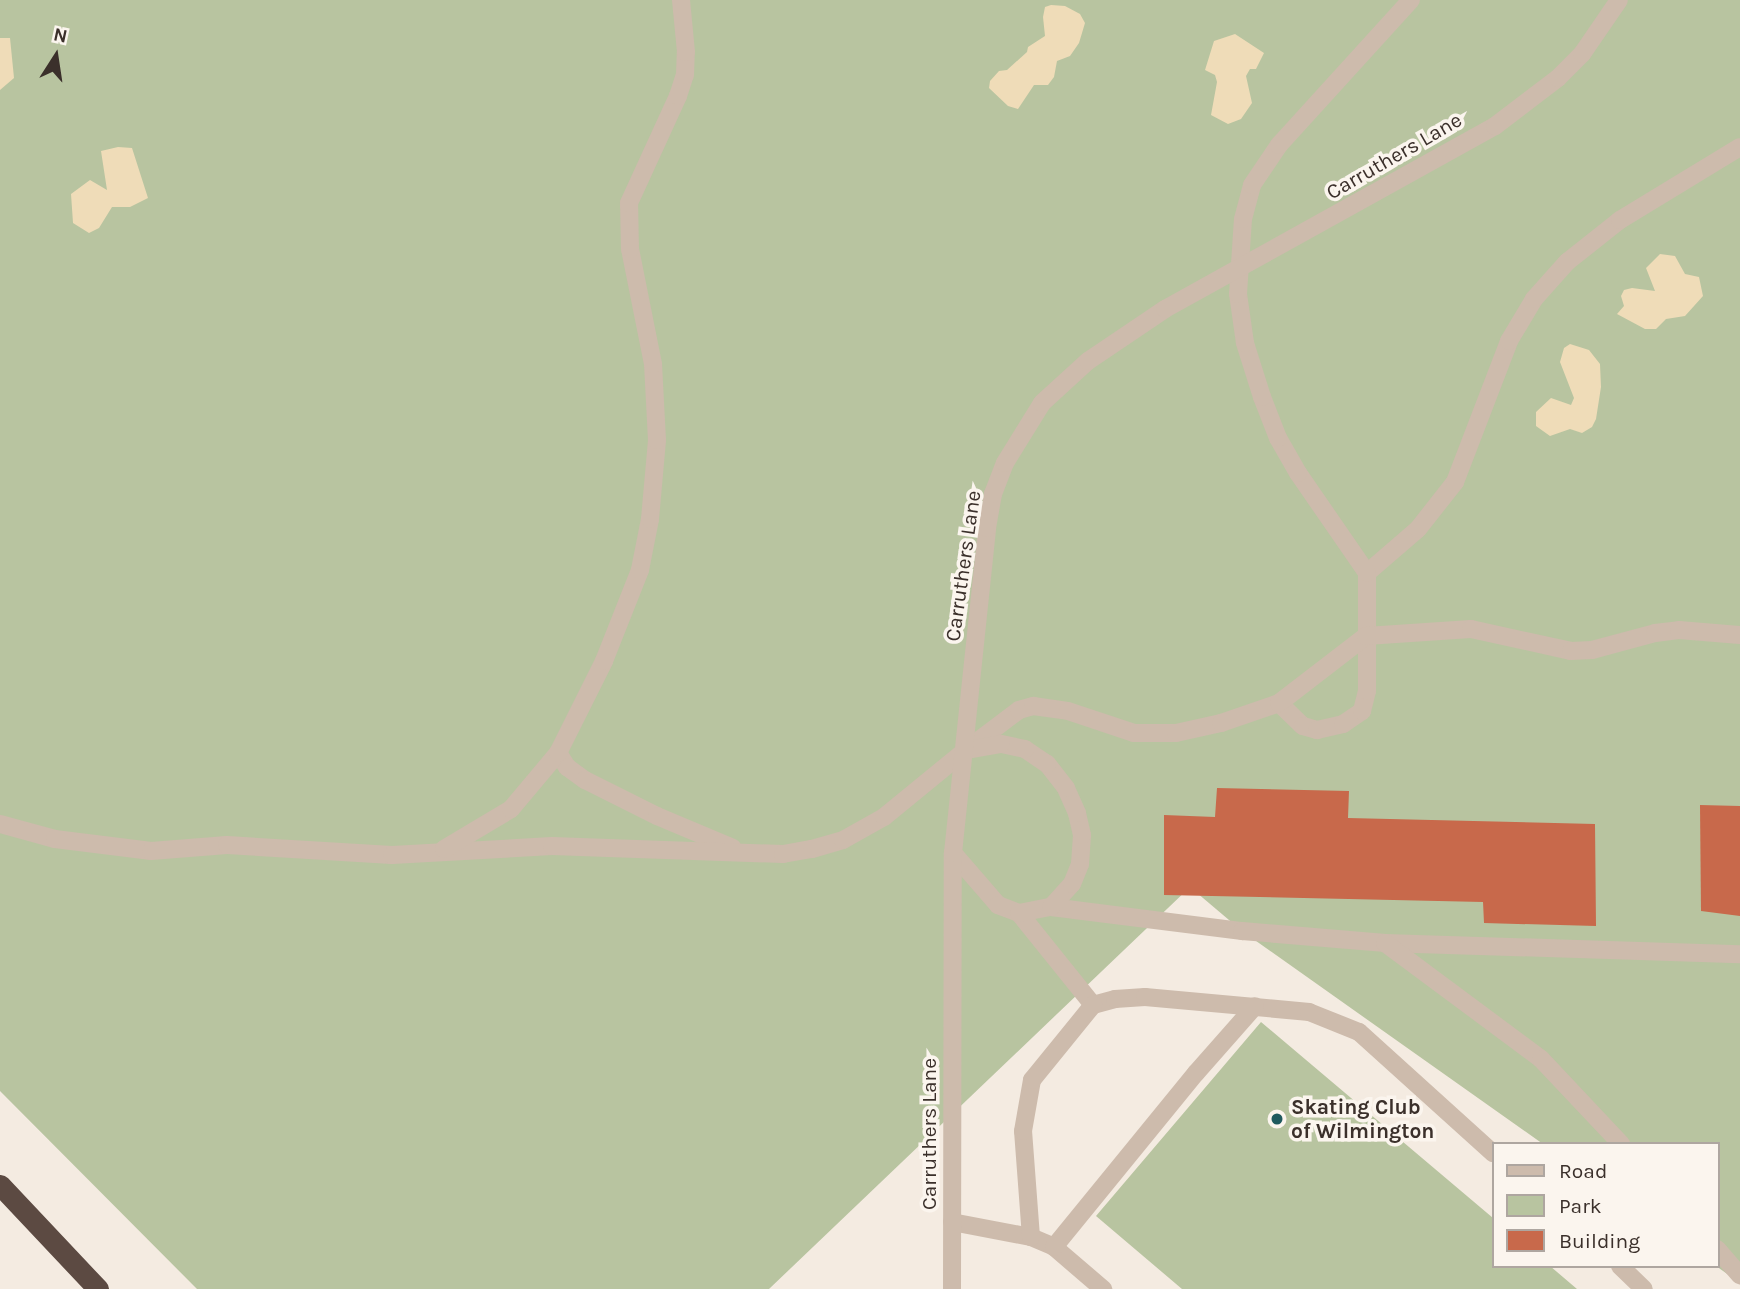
<!DOCTYPE html>
<html>
<head>
<meta charset="utf-8">
<style>
  body { margin:0 }
  #map { position:relative; width:1740px; height:1289px; overflow:hidden; background:#f4ebe1; font-family:Karla,sans-serif }
  div>[style] { position:absolute }
  .green>* { inset:0; background:#b8c4a0 }
  .sand>* { inset:0; background:#efdcb8 }
  .building>* { inset:0; background:#c8694b }
  .service>* { height:18px; margin:-9px; padding:0 9px; transform-origin:9px; border-radius:9px; background:#cdbbac }
  .minor>* { height:18px; margin:-9px; padding:0 9px; transform-origin:9px; border-radius:9px; background:#cdbbac }
  .motorway>* { height:21px; margin:-10.5px; padding:0 10.5px; transform-origin:10.5px; border-radius:10.5px; background:#5c4a42 }
  .dots>* { width:19px; height:19px; translate:-50% -50%; box-sizing:border-box; border:4px solid #fbf5ee; border-radius:50% }
  span { translate:-50% -50%; white-space:nowrap; text-align:center; line-height:1.15; -webkit-text-stroke:7px #fbf5ee; paint-order:stroke }
  .street-label { font-size:21px; color:#3b302b }
  .poi-label { font-size:21px; color:#3b302b; font-weight:700 }
  .left { translate:0 -50%; text-align:left }
  .legend { position:absolute; left:1492px; top:1142px; width:228px; height:126px; box-sizing:border-box; background:#fbf5ee; border:2px solid #aea6a0; margin:0; padding:9px 12px; list-style:none; font-size:21px; color:#3b302b }
  .legend li { display:flex; align-items:center; gap:14px; height:35px }
  .legend b { width:35px; border:2px solid #aea6a0 }
  .north { position:absolute; left:21px; top:21px; width:70px; height:70px; -webkit-text-stroke:5px #fbf5ee; paint-order:stroke; rotate:12deg; font-size:19px; font-weight:700; line-height:28px; text-align:center; color:#3b302b }
  .north::after { content:''; display:block; margin:auto; width:24px; height:32px; background:#3b302b; clip-path:polygon(50% 0,100% 100%,50% 72%,0 100%) }
</style>
</head>
<body>
<div id="map">
  <div class="green">
    <i style="clip-path:polygon(0 0,1740px 0,1740px 1283px,1716px 1266px,1717px 1144px,1543px 1144px,1242px 931px,1190px 887px,769px 1289px,197px 1289px,0 1091px)"></i>
    <i style="clip-path:polygon(1261px 1022px,1493px 1218px,1493px 1266px,1550px 1266px,1577px 1289px,1182px 1289px,1096px 1216px)"></i>
  </div>
  <div class="sand">
    <i style="clip-path:polygon(1051px 5px,1065px 6px,1080px 14px,1085px 23px,1079px 43px,1070px 56px,1057px 61px,1054px 77px,1048px 85px,1034px 85px,1018px 109px,1008px 106px,989px 88px,990px 81px,999px 71px,1007px 70px,1027px 52px,1028px 47px,1045px 36px,1043px 17px,1045px 7px)"></i>
    <i style="clip-path:polygon(1235px 34px,1264px 53px,1256px 69px,1250px 69px,1246px 76px,1252px 103px,1241px 119px,1228px 124px,1211px 115px,1217px 82px,1215px 75px,1205px 70px,1214px 41px)"></i>
    <i style="clip-path:polygon(0 38px,10px 38px,14px 78px,0 90px)"></i>
    <i style="clip-path:polygon(118px 147px,132px 148px,148px 198px,130px 207px,112px 207px,99px 228px,89px 233px,73px 223px,71px 194px,90px 180px,107px 190px,101px 151px)"></i>
    <i style="clip-path:polygon(1660px 254px,1675px 256px,1685px 274px,1699px 277px,1703px 296px,1685px 316px,1666px 319px,1656px 329px,1645px 329px,1617px 314px,1624px 306px,1621px 296px,1624px 290px,1632px 288px,1655px 291px,1646px 268px)"></i>
    <i style="clip-path:polygon(1570px 344px,1589px 350px,1600px 364px,1601px 387px,1596px 419px,1592px 427px,1582px 433px,1570px 429px,1550px 436px,1536px 426px,1536px 412px,1551px 398px,1571px 405px,1574px 398px,1560px 362px,1564px 348px)"></i>
  </div>
  <div class="building">
    <i style="clip-path:polygon(1217px 788px,1349px 791px,1348px 818px,1595px 824px,1596px 926px,1484px 923px,1483px 902px,1164px 895px,1164px 815px,1215px 817px)"></i>
    <i style="clip-path:polygon(1700px 805px,1740px 806px,1740px 916px,1701px 911px)"></i>
  </div>
  <div class="service">
    <i style="left:1367px;top:573px;width:67px;rotate:-40.8deg"></i>
    <i style="left:1418px;top:529px;width:60px;rotate:-51.8deg"></i>
    <i style="left:1455px;top:482px;width:151px;rotate:-69deg"></i>
    <i style="left:1509px;top:341px;width:49px;rotate:-59.2deg"></i>
    <i style="left:1534px;top:299px;width:50px;rotate:-48.3deg"></i>
    <i style="left:1567px;top:262px;width:68px;rotate:-38.4deg"></i>
    <i style="left:1620px;top:220px;width:140px;rotate:-31.3deg"></i>
    <i style="left:1279px;top:703px;width:33px;rotate:44deg"></i>
    <i style="left:1303px;top:726px;width:15px;rotate:16deg"></i>
    <i style="left:1317px;top:730px;width:27px;rotate:-13deg"></i>
    <i style="left:1343px;top:724px;width:23px;rotate:-34deg"></i>
    <i style="left:1362px;top:711px;width:21px;rotate:-76deg"></i>
    <i style="left:1367px;top:691px;width:118px;rotate:-90deg"></i>
    <i style="left:1367px;top:573px;width:121px;rotate:-124.6deg"></i>
    <i style="left:1298px;top:473px;width:40px;rotate:-119.7deg"></i>
    <i style="left:1278px;top:438px;width:44px;rotate:-111.3deg"></i>
    <i style="left:1262px;top:397px;width:57px;rotate:-107.5deg"></i>
    <i style="left:1245px;top:343px;width:49px;rotate:-98.1deg"></i>
    <i style="left:1238px;top:294px;width:75px;rotate:-86.2deg"></i>
    <i style="left:1243px;top:219px;width:35px;rotate:-75deg"></i>
    <i style="left:1252px;top:185px;width:48px;rotate:-56deg"></i>
    <i style="left:1279px;top:145px;width:196px;rotate:-47.7deg"></i>
    <i style="left:558px;top:753px;width:17px;rotate:57deg"></i>
    <i style="left:567px;top:767px;width:22px;rotate:36deg"></i>
    <i style="left:585px;top:780px;width:80px;rotate:26.6deg"></i>
    <i style="left:657px;top:816px;width:82px;rotate:22.8deg"></i>
    <i style="left:0;top:824px;width:57px;rotate:15.3deg"></i>
    <i style="left:55px;top:839px;width:97px;rotate:7.1deg"></i>
    <i style="left:151px;top:851px;width:76px;rotate:-4.5deg"></i>
    <i style="left:227px;top:845px;width:165px;rotate:3.5deg"></i>
    <i style="left:392px;top:855px;width:160px;rotate:-3.2deg"></i>
    <i style="left:552px;top:846px;width:231px;rotate:2deg"></i>
    <i style="left:783px;top:854px;width:29px;rotate:-10deg"></i>
    <i style="left:812px;top:849px;width:32px;rotate:-16deg"></i>
    <i style="left:843px;top:840px;width:47px;rotate:-29.3deg"></i>
    <i style="left:884px;top:817px;width:106px;rotate:-39.3deg"></i>
    <i style="left:966px;top:750px;width:66px;rotate:-37deg"></i>
    <i style="left:1019px;top:710px;width:15px;rotate:-16deg"></i>
    <i style="left:1033px;top:706px;width:35px;rotate:8deg"></i>
    <i style="left:1068px;top:711px;width:70px;rotate:18.4deg"></i>
    <i style="left:1134px;top:733px;width:42px"></i>
    <i style="left:1176px;top:733px;width:46px;rotate:-12.5deg"></i>
    <i style="left:1221px;top:723px;width:61px;rotate:-19deg"></i>
    <i style="left:1279px;top:703px;width:110px;rotate:-37.6deg"></i>
    <i style="left:1366px;top:636px;width:105px;rotate:-3.8deg"></i>
    <i style="left:1471px;top:629px;width:102px;rotate:12.4deg"></i>
    <i style="left:1571px;top:651px;width:21px;rotate:-3deg"></i>
    <i style="left:1592px;top:650px;width:65px;rotate:-15.1deg"></i>
    <i style="left:1655px;top:633px;width:24px;rotate:-7deg"></i>
    <i style="left:1679px;top:630px;width:61px;rotate:4.7deg"></i>
    <i style="left:444px;top:849px;width:78px;rotate:-30.8deg"></i>
    <i style="left:511px;top:809px;width:73px;rotate:-50deg"></i>
    <i style="left:558px;top:753px;width:103px;rotate:-63.4deg"></i>
    <i style="left:604px;top:661px;width:98px;rotate:-68.4deg"></i>
    <i style="left:640px;top:570px;width:52px;rotate:-78.9deg"></i>
    <i style="left:650px;top:519px;width:79px;rotate:-84.9deg"></i>
    <i style="left:657px;top:440px;width:76px;rotate:-93deg"></i>
    <i style="left:653px;top:364px;width:117px;rotate:-101.3deg"></i>
    <i style="left:630px;top:249px;width:46px;rotate:-91.2deg"></i>
    <i style="left:629px;top:203px;width:118px;rotate:-65.4deg"></i>
    <i style="left:678px;top:96px;width:22px;rotate:-72deg"></i>
    <i style="left:685px;top:75px;width:23px;rotate:-88deg"></i>
    <i style="left:686px;top:52px;width:52px;rotate:-95.5deg"></i>
    <i style="left:1051px;top:907px;width:193px;rotate:7.2deg"></i>
    <i style="left:1242px;top:931px;width:144px;rotate:4.8deg"></i>
    <i style="left:1385px;top:943px;width:355px;rotate:1.8deg"></i>
    <i style="left:1019px;top:913px;width:118px;rotate:51.2deg"></i>
    <i style="left:1093px;top:1005px;width:23px;rotate:-15deg"></i>
    <i style="left:1115px;top:999px;width:30px;rotate:-4deg"></i>
    <i style="left:1145px;top:997px;width:165px;rotate:5.2deg"></i>
    <i style="left:1309px;top:1012px;width:54px;rotate:21.8deg"></i>
    <i style="left:1359px;top:1032px;width:181px;rotate:42.1deg"></i>
    <i style="left:1385px;top:943px;width:194px;rotate:36.6deg"></i>
    <i style="left:1541px;top:1059px;width:117px;rotate:46.7deg"></i>
    <i style="left:952px;top:1222px;width:80px;rotate:10.8deg"></i>
    <i style="left:1031px;top:1237px;width:25px;rotate:23deg"></i>
    <i style="left:1054px;top:1247px;width:65px;rotate:40.6deg"></i>
    <i style="left:1031px;top:1237px;width:106px;rotate:-94.3deg"></i>
    <i style="left:1023px;top:1131px;width:52px;rotate:-80deg"></i>
    <i style="left:1032px;top:1080px;width:97px;rotate:-50.9deg"></i>
    <i style="left:1054px;top:1247px;width:225px;rotate:-50.8deg"></i>
    <i style="left:1196px;top:1073px;width:89px;rotate:-48.6deg"></i>
    <i style="left:1717px;top:1249px;width:35px;rotate:49deg"></i>
    <i style="left:1620px;top:1266px;width:33px;rotate:44deg"></i>
  </div>
  <div class="minor">
    <i style="left:953px;top:853px;width:69px;rotate:49.1deg"></i>
    <i style="left:998px;top:905px;width:22px;rotate:21deg"></i>
    <i style="left:1019px;top:913px;width:33px;rotate:-11deg"></i>
    <i style="left:1051px;top:907px;width:31px;rotate:-48deg"></i>
    <i style="left:1072px;top:884px;width:22px;rotate:-68deg"></i>
    <i style="left:1080px;top:864px;width:29px;rotate:-86deg"></i>
    <i style="left:1082px;top:835px;width:23px;rotate:-103deg"></i>
    <i style="left:1077px;top:813px;width:27px;rotate:-114deg"></i>
    <i style="left:1066px;top:788px;width:31px;rotate:-128deg"></i>
    <i style="left:1047px;top:764px;width:27px;rotate:-146deg"></i>
    <i style="left:1025px;top:749px;width:25px;rotate:-168deg"></i>
    <i style="left:1001px;top:744px;width:36px;rotate:170deg"></i>
    <i style="left:952px;top:1289px;width:436px;rotate:-89.9deg"></i>
    <i style="left:953px;top:853px;width:327px;rotate:-84deg"></i>
    <i style="left:987px;top:528px;width:35px;rotate:-80deg"></i>
    <i style="left:993px;top:494px;width:33px;rotate:-69deg"></i>
    <i style="left:1005px;top:463px;width:70px;rotate:-58.3deg"></i>
    <i style="left:1042px;top:403px;width:62px;rotate:-42.4deg"></i>
    <i style="left:1088px;top:361px;width:93px;rotate:-34deg"></i>
    <i style="left:1165px;top:309px;width:377px;rotate:-29deg"></i>
    <i style="left:1495px;top:126px;width:79px;rotate:-37.3deg"></i>
    <i style="left:1558px;top:78px;width:34px;rotate:-45deg"></i>
    <i style="left:1582px;top:54px;width:65px;rotate:-55.6deg"></i>
  </div>
  <div class="motorway">
    <i style="left:0;top:1185px;width:143px;rotate:46.7deg"></i>
  </div>
  <div class="dots">
    <i style="left:1277px;top:1119px;background:#1f5a5e"></i>
  </div>
  <div class="street-label">
    <span style="left:1394px;top:156px;rotate:-30deg">Carruthers Lane</span>
    <span style="left:963px;top:566px;rotate:-82deg">Carruthers Lane</span>
    <span style="left:929px;top:1134px;rotate:-90deg">Carruthers Lane</span>
  </div>
  <div class="poi-label">
    <span class="left" style="left:1291px;top:1119px">Skating Club<br>of Wilmington</span>
  </div>
  <ul class="legend">
  <li><b style="height:9px;background:#cdbbac"></b>Road</li>
  <li><b style="height:19px;background:#b8c4a0"></b>Park</li>
  <li><b style="height:19px;background:#c8694b"></b>Building</li>
  </ul>
  <div class="north">N</div>
</div>
</body>
</html>
